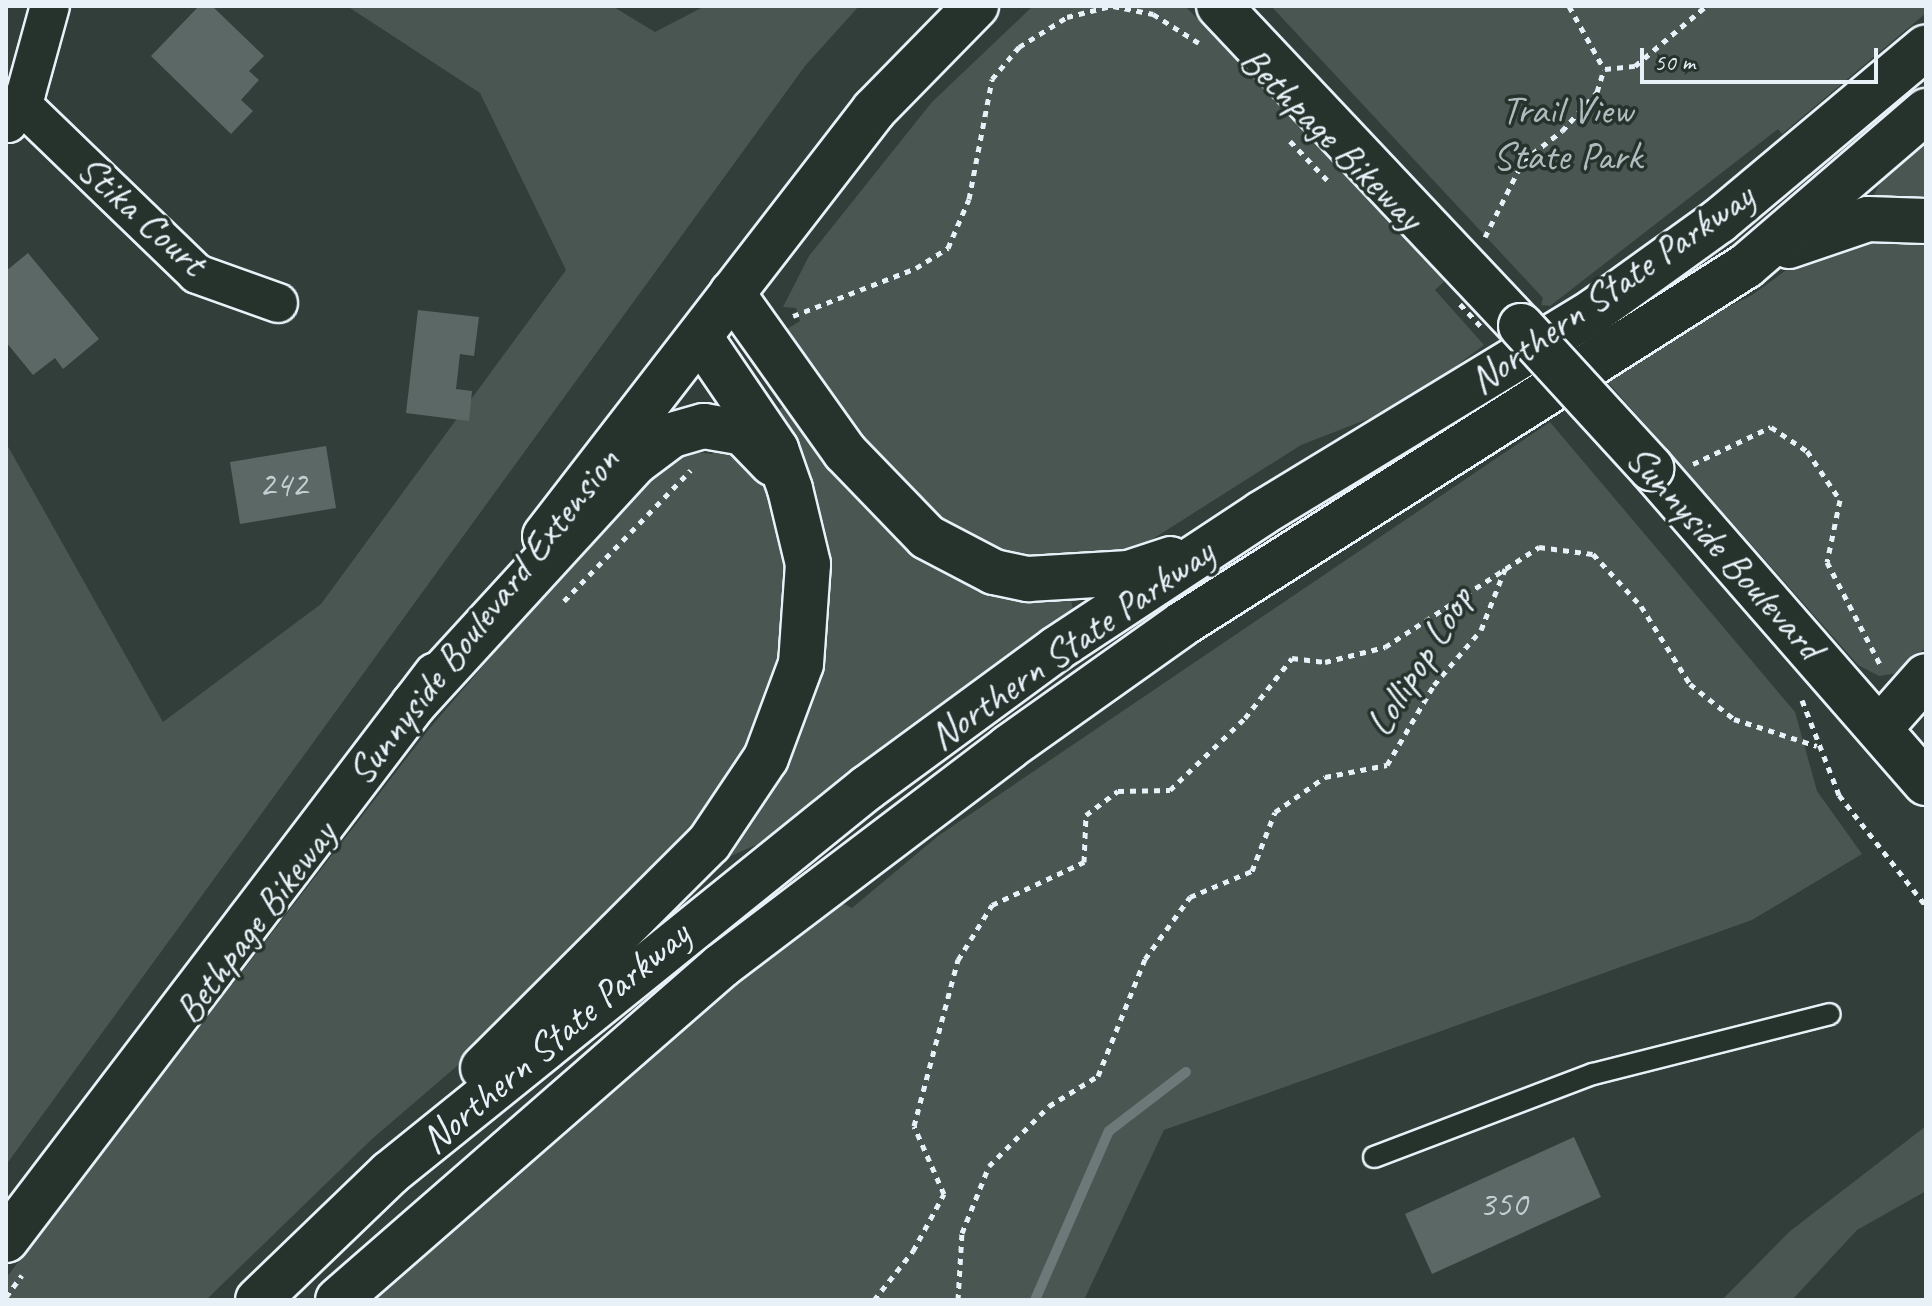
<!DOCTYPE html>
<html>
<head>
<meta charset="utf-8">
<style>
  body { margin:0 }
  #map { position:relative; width:1932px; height:1306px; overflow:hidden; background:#323e39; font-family:Caveat,sans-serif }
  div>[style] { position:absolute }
  .green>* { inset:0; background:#495651 }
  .stream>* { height:10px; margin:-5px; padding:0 5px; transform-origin:5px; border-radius:5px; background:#6d7978 }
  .building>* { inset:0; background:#5c6865 }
  .path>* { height:5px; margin-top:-2.5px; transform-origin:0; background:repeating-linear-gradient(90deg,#e8f1f8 0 6px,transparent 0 12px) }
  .roads { filter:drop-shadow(2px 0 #e8f1f8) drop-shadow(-2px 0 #e8f1f8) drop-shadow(0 2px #e8f1f8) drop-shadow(0 -2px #e8f1f8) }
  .lane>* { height:20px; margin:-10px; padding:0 10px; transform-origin:10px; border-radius:10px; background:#26332d }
  .street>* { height:38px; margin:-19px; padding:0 19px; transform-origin:19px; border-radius:19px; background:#26332d }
  .secondary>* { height:44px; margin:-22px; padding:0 22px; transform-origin:22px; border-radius:22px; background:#26332d }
  .highway>* { height:44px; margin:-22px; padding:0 22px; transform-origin:22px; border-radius:22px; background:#26332d }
  .path-bridge>* { height:5px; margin-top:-2.5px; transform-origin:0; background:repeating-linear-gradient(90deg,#e8f1f8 0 6px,transparent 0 12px) }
  .bridges { filter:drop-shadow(2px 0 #e8f1f8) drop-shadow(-2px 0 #e8f1f8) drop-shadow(0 2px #e8f1f8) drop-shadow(0 -2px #e8f1f8) }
  .secondary-bridge>* { height:44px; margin:-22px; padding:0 22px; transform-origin:22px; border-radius:22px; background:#26332d }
  span { translate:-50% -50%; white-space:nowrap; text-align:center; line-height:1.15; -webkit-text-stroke:7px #26332d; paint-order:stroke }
  .number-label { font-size:36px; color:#c5cfd3 }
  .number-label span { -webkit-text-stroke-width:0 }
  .park-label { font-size:40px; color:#b0bbbe }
  .street-label { font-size:40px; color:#e8f1f8 }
  .frame { position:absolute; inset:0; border:8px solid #e8f1f8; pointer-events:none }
  .scale { position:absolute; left:1640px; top:48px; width:238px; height:36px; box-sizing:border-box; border:4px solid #e8f1f8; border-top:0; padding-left:10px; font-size:24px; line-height:28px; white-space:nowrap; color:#e8f1f8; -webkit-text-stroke:6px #26332d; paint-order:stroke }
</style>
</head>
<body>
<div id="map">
  <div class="green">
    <i style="clip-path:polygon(347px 6px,612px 6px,655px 32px,705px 6px,859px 6px,805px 66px,6px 1165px,6px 443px,163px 722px,321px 604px,566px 270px,480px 93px)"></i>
    <i style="clip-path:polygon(1033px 6px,1185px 6px,1447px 279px,1435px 290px,1484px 345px,1404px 405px,1301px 445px,1140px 547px,1076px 568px,1001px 561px,939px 532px,881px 472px,787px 329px,800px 321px,796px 308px,783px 307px,809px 256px,932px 102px)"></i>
    <i style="clip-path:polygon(1271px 6px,1926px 6px,1926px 13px,1782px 134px,1778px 129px,1550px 306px,1541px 305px,1543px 298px)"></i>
    <i style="clip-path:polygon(1926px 139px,1926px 203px,1874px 195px,1880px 183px)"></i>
    <i style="clip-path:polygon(1926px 234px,1926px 647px,1899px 673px,1879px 676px,1858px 665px,1605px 379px,1665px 338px,1752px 295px,1829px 239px)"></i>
    <i style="clip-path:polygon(792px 401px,850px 477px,1069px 590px,1073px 609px,758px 844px,704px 868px,807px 688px,775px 412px)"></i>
    <i style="clip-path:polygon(1550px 422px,1795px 712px,1817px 791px,1862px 854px,1752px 920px,1164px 1130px,1084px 1300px,366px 1300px,833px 898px,852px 908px,938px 836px)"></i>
    <i style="clip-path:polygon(695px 439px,695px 452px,712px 454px,720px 440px,771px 477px,795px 532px,791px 640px,749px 751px,668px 864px,556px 981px,372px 1139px,206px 1300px,6px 1300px,6px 1278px,429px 729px,662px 457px)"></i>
    <i style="clip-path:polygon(1926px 1126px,1926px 1191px,1857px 1230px,1792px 1300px,1722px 1300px,1789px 1232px)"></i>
  </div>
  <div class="stream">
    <i style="left:1035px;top:1300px;width:184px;rotate:-66.4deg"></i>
    <i style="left:1109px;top:1131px;width:97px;rotate:-37.5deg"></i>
  </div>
  <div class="building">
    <i style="clip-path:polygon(199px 6px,212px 6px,264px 56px,249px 71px,259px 80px,241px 100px,253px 111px,231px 134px,151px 56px)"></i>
    <i style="clip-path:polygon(28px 253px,99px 339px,63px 369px,55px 358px,33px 375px,6px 342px,6px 271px)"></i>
    <i style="clip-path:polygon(418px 310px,479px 317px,474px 356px,460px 354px,456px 389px,472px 391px,469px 421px,406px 413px)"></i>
    <i style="clip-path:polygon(326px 446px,336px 508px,240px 524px,230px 462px)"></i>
    <i style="clip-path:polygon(1574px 1137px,1601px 1197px,1432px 1274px,1405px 1214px)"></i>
  </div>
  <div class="path">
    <i style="left:1113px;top:6px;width:41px;rotate:11.3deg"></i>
    <i style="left:1153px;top:14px;width:54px;rotate:32.2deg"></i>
    <i style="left:1569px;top:6px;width:72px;rotate:60.9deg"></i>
    <i style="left:1605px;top:69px;width:30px;rotate:-6deg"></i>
    <i style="left:1635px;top:66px;width:93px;rotate:-40.2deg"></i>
    <i style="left:1290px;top:141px;width:58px;rotate:46.4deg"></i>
    <i style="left:1485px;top:237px;width:85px;rotate:-63.4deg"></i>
    <i style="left:1523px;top:161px;width:49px;rotate:-37.6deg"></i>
    <i style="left:1562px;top:131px;width:52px;rotate:-48.1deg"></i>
    <i style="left:1597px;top:92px;width:24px;rotate:-73deg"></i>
    <i style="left:793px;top:316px;width:132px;rotate:-21.3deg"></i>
    <i style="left:916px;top:268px;width:38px;rotate:-32deg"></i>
    <i style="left:948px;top:248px;width:53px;rotate:-66.8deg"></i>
    <i style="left:969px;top:199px;width:122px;rotate:-79.1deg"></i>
    <i style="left:992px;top:79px;width:42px;rotate:-49.8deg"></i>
    <i style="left:1019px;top:47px;width:57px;rotate:-32deg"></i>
    <i style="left:1067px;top:17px;width:45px;rotate:-14deg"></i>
    <i style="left:1693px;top:464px;width:86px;rotate:-25.4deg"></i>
    <i style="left:1771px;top:427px;width:43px;rotate:33.7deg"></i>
    <i style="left:1807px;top:451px;width:59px;rotate:56deg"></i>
    <i style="left:1840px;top:500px;width:63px;rotate:101.8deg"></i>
    <i style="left:1827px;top:562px;width:119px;rotate:62.6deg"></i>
    <i style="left:564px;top:601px;width:182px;rotate:-45.9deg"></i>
    <i style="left:1802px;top:700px;width:102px;rotate:68.7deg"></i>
    <i style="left:1839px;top:795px;width:141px;rotate:51.9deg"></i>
    <i style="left:6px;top:1297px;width:27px;rotate:-54deg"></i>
    <i style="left:874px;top:1300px;width:63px;rotate:-51.5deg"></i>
    <i style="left:913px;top:1251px;width:65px;rotate:-61.5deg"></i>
    <i style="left:944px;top:1194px;width:74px;rotate:-113.8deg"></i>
    <i style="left:914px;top:1126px;width:172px;rotate:-75.2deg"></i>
    <i style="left:958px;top:960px;width:65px;rotate:-58.3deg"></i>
    <i style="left:992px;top:905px;width:102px;rotate:-25.1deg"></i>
    <i style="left:1084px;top:862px;width:47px;rotate:-87.6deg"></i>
    <i style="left:1086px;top:815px;width:40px;rotate:-37deg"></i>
    <i style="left:1118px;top:791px;width:52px;rotate:-1.1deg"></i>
    <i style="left:1170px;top:790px;width:104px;rotate:-43.8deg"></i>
    <i style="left:1245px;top:718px;width:76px;rotate:-51.9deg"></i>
    <i style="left:1292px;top:658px;width:33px;rotate:7deg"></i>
    <i style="left:1325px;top:662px;width:62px;rotate:-14deg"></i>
    <i style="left:1385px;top:647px;width:184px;rotate:-33deg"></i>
    <i style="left:1539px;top:547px;width:54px;rotate:7.4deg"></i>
    <i style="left:1593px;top:554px;width:71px;rotate:47.3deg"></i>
    <i style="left:1641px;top:606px;width:92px;rotate:57.9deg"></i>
    <i style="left:1690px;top:684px;width:56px;rotate:38.5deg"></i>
    <i style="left:1734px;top:719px;width:87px;rotate:18deg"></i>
    <i style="left:958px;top:1300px;width:67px;rotate:-86.6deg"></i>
    <i style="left:962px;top:1233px;width:72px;rotate:-68.1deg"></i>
    <i style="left:989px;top:1166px;width:85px;rotate:-45deg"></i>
    <i style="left:1049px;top:1106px;width:57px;rotate:-31.5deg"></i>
    <i style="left:1098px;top:1076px;width:126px;rotate:-68.1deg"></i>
    <i style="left:1145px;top:959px;width:77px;rotate:-54deg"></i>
    <i style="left:1190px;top:897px;width:67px;rotate:-22.8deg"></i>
    <i style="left:1252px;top:871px;width:63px;rotate:-68.7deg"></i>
    <i style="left:1275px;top:812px;width:61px;rotate:-35deg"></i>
    <i style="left:1325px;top:777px;width:63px;rotate:-11deg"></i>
    <i style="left:1387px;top:765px;width:93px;rotate:-59.6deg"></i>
    <i style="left:1434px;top:685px;width:72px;rotate:-49.5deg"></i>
    <i style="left:1481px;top:630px;width:66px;rotate:-68.5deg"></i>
  </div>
  <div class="roads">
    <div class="lane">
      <i style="left:1374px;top:1157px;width:234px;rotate:-20.8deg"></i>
      <i style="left:1593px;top:1074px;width:244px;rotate:-14.2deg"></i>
    </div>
    <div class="street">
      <i style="left:20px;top:103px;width:246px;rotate:44deg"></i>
      <i style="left:197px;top:274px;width:86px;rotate:19.7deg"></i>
      <i style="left:8px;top:123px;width:35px;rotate:-59deg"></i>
      <i style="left:26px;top:93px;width:90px;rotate:-74.6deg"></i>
    </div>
    <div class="secondary">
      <i style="left:1219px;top:6px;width:440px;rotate:46.7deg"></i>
      <i style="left:1651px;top:468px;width:418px;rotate:48.9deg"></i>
      <i style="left:545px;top:536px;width:538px;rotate:-52.32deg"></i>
      <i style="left:874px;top:110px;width:146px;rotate:-45.6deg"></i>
      <i style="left:6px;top:1240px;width:710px;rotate:-52.73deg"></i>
    </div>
    <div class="highway">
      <i style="left:1789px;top:246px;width:83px;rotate:-18.9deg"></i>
      <i style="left:1868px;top:219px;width:58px;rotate:2deg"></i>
      <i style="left:732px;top:293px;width:195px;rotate:54.6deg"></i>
      <i style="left:845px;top:452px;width:118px;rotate:46deg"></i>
      <i style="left:927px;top:537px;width:76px;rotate:27.6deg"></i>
      <i style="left:994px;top:572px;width:35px;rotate:12deg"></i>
      <i style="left:1028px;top:579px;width:101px;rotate:-3.4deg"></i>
      <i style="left:1129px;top:573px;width:44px;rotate:-18.4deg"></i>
      <i style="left:413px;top:705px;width:330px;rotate:-47.5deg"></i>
      <i style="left:636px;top:462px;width:45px;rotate:-36.9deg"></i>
      <i style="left:672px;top:435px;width:33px;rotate:-16deg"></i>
      <i style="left:704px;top:426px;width:40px;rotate:10deg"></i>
      <i style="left:743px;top:433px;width:42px;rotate:46deg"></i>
      <i style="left:1880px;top:728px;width:69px;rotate:-48.5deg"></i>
      <i style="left:483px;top:1068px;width:319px;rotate:-44.9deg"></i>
      <i style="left:709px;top:843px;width:102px;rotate:-56.2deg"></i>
      <i style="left:766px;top:758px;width:100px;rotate:-69.6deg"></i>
      <i style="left:801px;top:664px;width:100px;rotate:-86deg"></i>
      <i style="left:808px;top:564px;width:77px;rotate:-103.5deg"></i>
      <i style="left:790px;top:489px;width:42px;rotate:-109.3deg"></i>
      <i style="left:776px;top:449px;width:135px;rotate:-124.2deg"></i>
      <i style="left:258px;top:1300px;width:183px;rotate:-43.9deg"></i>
      <i style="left:390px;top:1173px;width:613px;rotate:-38.91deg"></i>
      <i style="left:867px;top:788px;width:235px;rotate:-36.3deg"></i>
      <i style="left:1056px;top:649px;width:247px;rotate:-33.4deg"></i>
      <i style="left:1262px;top:513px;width:389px;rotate:-31.3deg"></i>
      <i style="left:1594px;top:311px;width:154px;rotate:-35.8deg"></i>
      <i style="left:1719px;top:221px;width:270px;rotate:-40deg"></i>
      <i style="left:338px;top:1300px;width:508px;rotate:-41.09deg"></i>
      <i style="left:721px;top:966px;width:362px;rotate:-37.2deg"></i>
      <i style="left:1009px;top:747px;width:212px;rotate:-35.4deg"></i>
      <i style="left:1182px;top:624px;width:668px;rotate:-32.41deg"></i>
      <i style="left:1746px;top:266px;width:238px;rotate:-40.7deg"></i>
    </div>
  </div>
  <div class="path-bridge">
    <i style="left:1460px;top:304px;width:35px;rotate:47deg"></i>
  </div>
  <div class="bridges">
    <div class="secondary-bridge">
      <i style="left:1521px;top:326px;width:193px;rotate:47.5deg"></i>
    </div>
  </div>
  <div class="number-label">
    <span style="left:283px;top:485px">242</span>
    <span style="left:1503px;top:1205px">350</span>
  </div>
  <div class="park-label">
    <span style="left:1567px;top:133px">Trail View<br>State Park</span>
  </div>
  <div class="street-label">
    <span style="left:1332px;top:138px;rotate:45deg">Bethpage Bikeway</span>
    <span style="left:142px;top:215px;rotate:42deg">Stika Court</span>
    <span style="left:1611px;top:288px;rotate:-35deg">Northern State Parkway</span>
    <span style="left:1725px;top:552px;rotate:48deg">Sunnyside Boulevard</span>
    <span style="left:483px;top:616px;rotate:-52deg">Sunnyside Boulevard Extension</span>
    <span style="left:1071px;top:644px;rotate:-35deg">Northern State Parkway</span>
    <span style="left:1419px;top:661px;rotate:-58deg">Lollipop Loop</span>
    <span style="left:255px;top:922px;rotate:-53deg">Bethpage Bikeway</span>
    <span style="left:555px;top:1037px;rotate:-40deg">Northern State Parkway</span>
  </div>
  <div class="frame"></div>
  <div class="scale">50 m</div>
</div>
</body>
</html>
